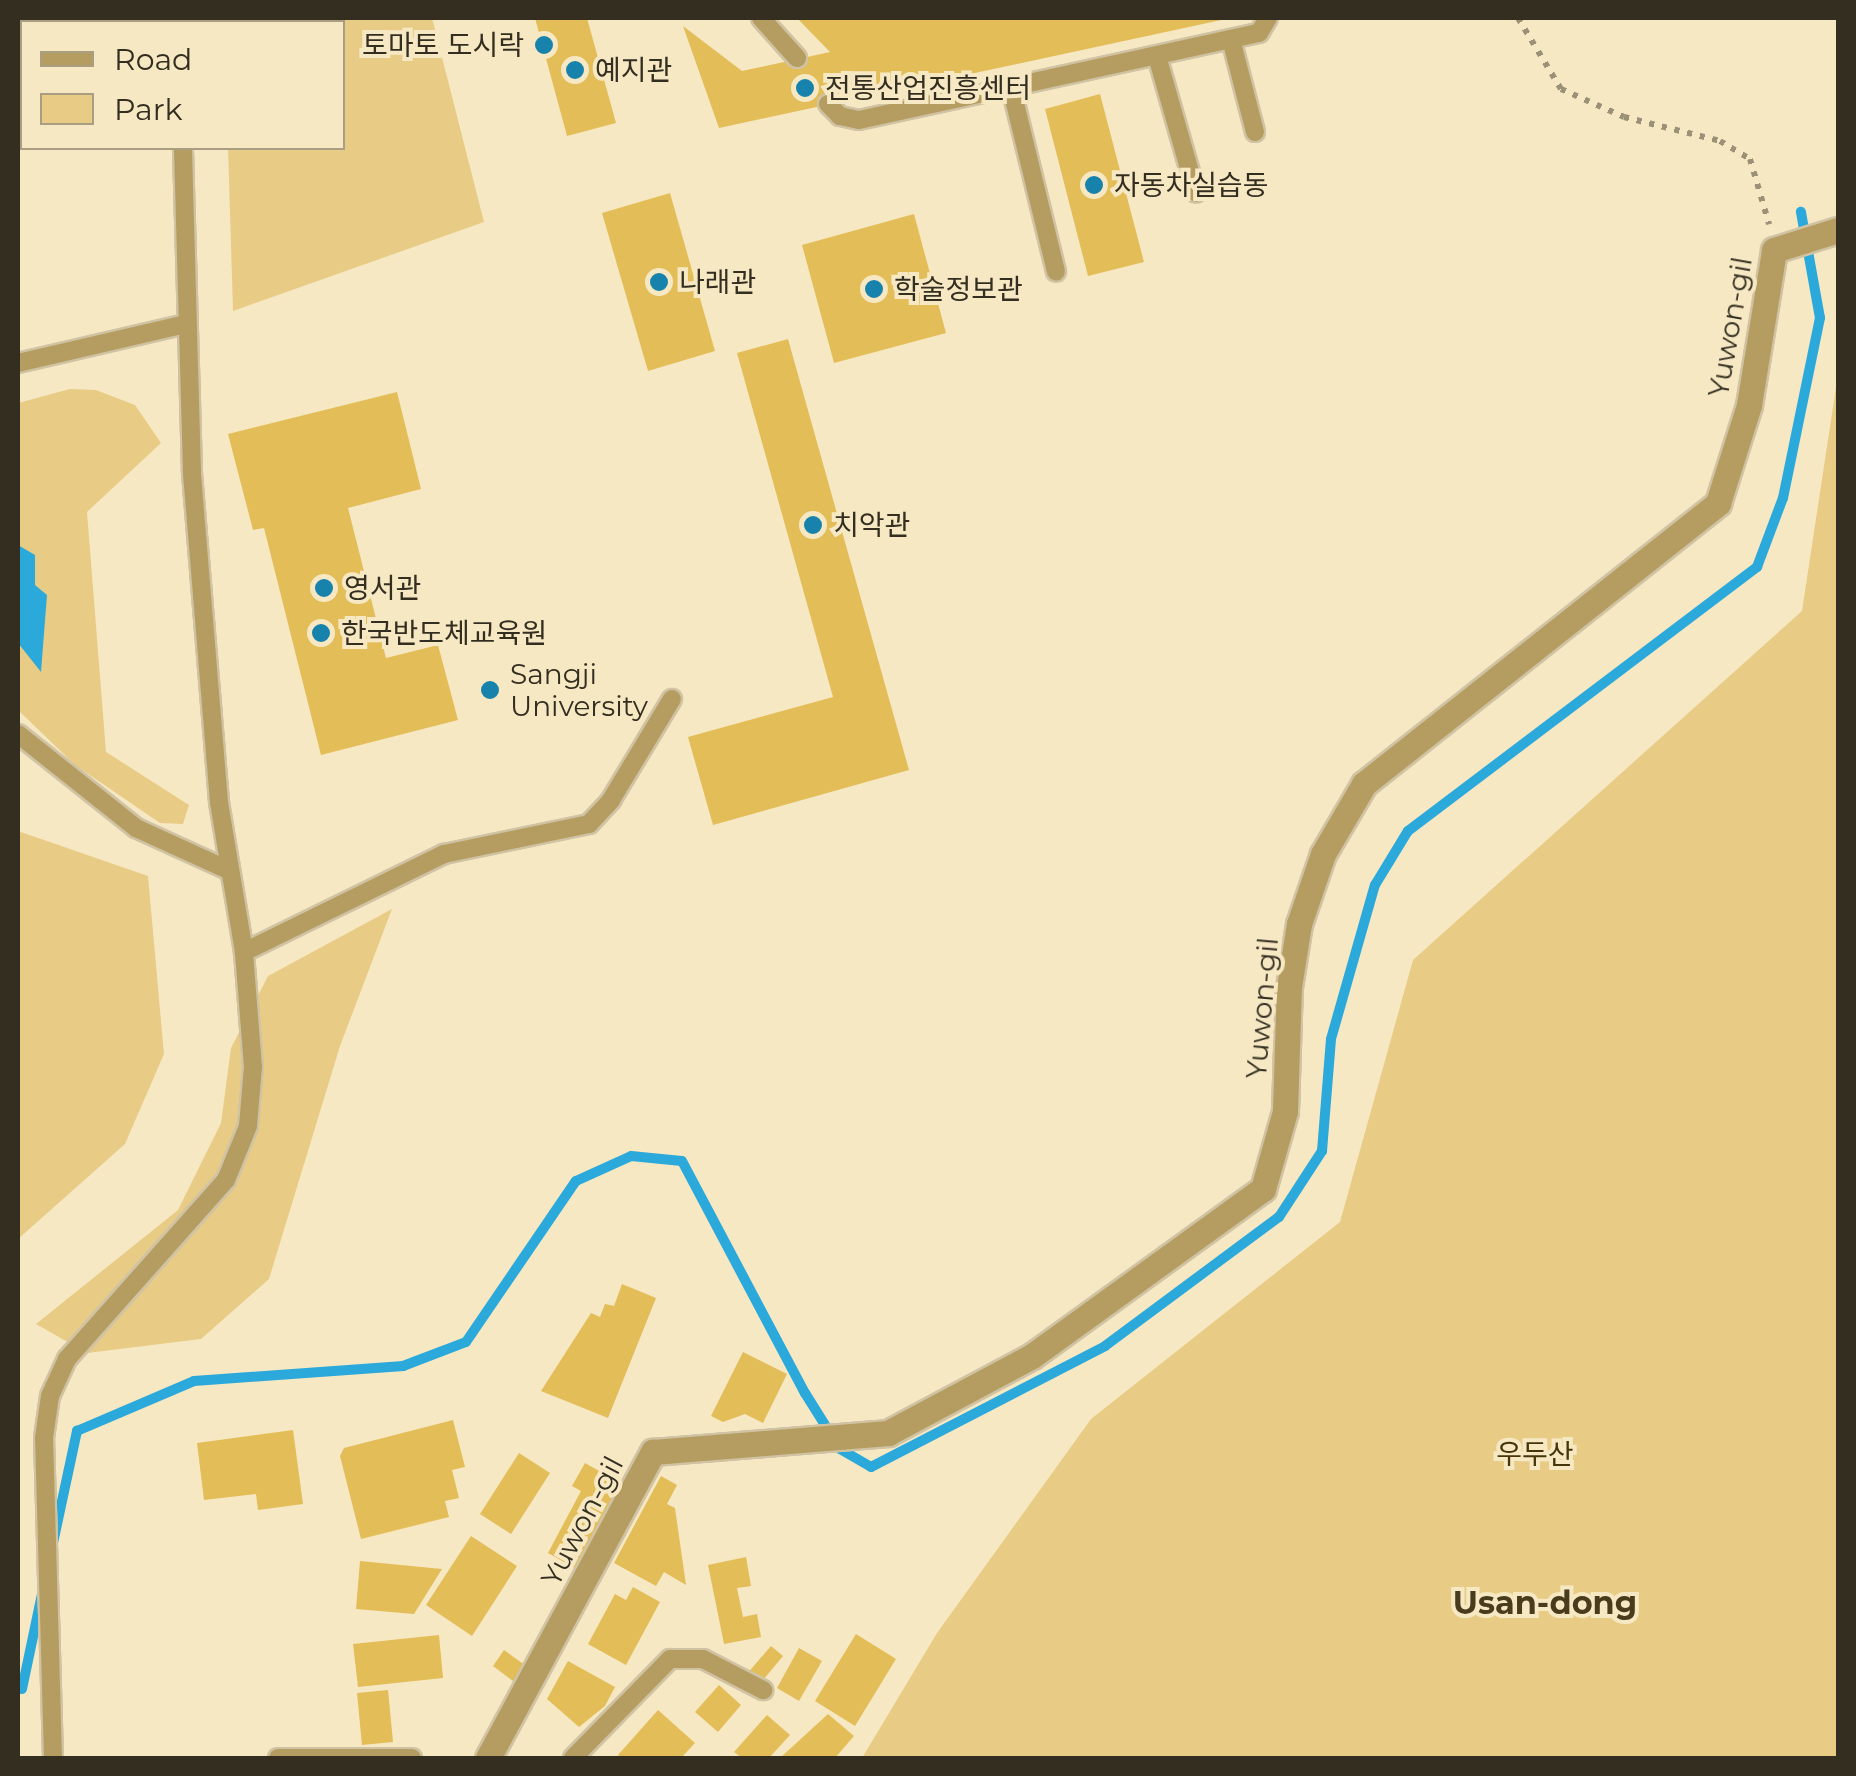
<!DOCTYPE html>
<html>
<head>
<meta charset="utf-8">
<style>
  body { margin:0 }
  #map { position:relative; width:1856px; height:1776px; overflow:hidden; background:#f7e8c4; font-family:Montserrat,"Noto Sans KR",sans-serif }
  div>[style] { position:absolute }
  .green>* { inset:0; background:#e8cc86 }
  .water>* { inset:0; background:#2ca9db }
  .stream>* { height:10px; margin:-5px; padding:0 5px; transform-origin:5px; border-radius:5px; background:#2ca9db }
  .building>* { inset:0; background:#e3bd58 }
  .path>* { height:6px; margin-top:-3px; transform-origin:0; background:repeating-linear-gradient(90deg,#9b9177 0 5px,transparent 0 13px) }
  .roads { filter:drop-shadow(2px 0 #d0c3a3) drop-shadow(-2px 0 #d0c3a3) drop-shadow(0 2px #d0c3a3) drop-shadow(0 -2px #d0c3a3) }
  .service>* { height:18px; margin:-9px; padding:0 9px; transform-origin:9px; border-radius:9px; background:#b59d61 }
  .minor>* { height:25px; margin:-12.5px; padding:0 12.5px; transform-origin:12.5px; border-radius:12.5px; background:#b59d61 }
  .dots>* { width:28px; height:28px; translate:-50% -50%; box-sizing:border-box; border:5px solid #f7e8c4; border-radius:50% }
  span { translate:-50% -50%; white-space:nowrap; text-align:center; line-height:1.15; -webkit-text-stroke:8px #f7e8c4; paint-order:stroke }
  .poi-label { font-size:28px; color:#332e20 }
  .right { translate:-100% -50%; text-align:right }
  .left { translate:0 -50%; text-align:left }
  .street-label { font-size:28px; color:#332e20 }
  .park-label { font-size:28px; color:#453509 }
  .quarter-label { font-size:32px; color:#483c1d; font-weight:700 }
  .frame { position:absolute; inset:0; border:20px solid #332e20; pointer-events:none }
  .legend { position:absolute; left:20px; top:20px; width:325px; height:130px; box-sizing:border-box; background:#f7e8c4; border:2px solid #a99e82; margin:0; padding:12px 18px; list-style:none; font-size:30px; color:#332e20 }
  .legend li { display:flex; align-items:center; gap:20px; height:50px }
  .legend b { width:50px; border:2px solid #a99e82 }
</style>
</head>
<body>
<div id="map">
  <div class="green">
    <i style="clip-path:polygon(18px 18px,71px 22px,22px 22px,18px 113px)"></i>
    <i style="clip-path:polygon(255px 18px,432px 18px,484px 222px,233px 311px,228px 148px,342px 148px,342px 22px,252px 22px)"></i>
    <i style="clip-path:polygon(1838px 374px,1838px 1758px,862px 1758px,937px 1633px,1091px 1419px,1340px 1222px,1413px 960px,1802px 611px)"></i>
    <i style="clip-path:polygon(70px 389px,96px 390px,135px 405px,161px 443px,87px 512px,106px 752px,189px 805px,183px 824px,160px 823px,75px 765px,18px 710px,18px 403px)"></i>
    <i style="clip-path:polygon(18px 831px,148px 876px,164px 1054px,125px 1144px,18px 1239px)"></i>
    <i style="clip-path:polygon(392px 909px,340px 1046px,269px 1279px,201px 1339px,87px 1353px,36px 1324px,178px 1210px,221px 1123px,231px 1048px,268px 976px)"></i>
  </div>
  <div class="water">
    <i style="clip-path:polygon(18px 545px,35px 555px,35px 585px,47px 595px,41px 672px,18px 643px)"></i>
  </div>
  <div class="stream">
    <i style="left:53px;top:1543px;width:115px;rotate:-77.9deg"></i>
    <i style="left:77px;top:1431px;width:127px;rotate:-23.1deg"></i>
    <i style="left:194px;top:1381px;width:210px;rotate:-4.1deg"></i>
    <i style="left:403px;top:1366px;width:67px;rotate:-20.9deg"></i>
    <i style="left:466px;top:1342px;width:195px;rotate:-55.7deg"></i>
    <i style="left:576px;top:1181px;width:60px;rotate:-24.4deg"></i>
    <i style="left:631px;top:1156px;width:51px;rotate:5.6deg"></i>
    <i style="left:682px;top:1161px;width:263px;rotate:62.1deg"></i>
    <i style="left:805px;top:1393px;width:66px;rotate:58deg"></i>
    <i style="left:840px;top:1449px;width:36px;rotate:30deg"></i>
    <i style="left:871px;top:1467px;width:263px;rotate:-27.3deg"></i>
    <i style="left:1105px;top:1346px;width:217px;rotate:-36.6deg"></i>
    <i style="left:1279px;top:1217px;width:79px;rotate:-56.9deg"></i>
    <i style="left:1322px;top:1151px;width:112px;rotate:-85.4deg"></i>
    <i style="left:1331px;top:1039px;width:160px;rotate:-74.1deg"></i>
    <i style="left:1375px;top:885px;width:63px;rotate:-58.6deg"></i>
    <i style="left:1408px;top:831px;width:438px;rotate:-37.1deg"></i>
    <i style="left:1757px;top:567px;width:74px;rotate:-69.4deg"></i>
    <i style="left:1783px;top:498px;width:184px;rotate:-78.4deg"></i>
    <i style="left:1820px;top:318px;width:108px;rotate:-100.2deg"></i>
    <i style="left:22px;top:1689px;width:97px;rotate:-78.1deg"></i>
  </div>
  <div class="building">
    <i style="clip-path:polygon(535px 18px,587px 18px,616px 123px,567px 136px)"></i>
    <i style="clip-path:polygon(797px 18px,1225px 18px,1226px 19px,719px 128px,683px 26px,742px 71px,830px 52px)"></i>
    <i style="clip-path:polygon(1100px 94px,1144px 262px,1088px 276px,1045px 109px)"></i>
    <i style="clip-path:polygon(670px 193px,715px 351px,648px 371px,602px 213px)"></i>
    <i style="clip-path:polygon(914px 214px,946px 333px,834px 363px,802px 245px)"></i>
    <i style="clip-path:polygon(788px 339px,909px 770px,713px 825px,688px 737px,833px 697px,737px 353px)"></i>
    <i style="clip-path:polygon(397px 392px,421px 489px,348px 508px,386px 658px,438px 645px,458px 720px,321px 755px,264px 528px,253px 530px,228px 434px)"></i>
    <i style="clip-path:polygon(622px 1284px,656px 1298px,608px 1418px,541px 1391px,591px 1313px,600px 1317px,605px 1304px,614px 1306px)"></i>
    <i style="clip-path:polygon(743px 1352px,787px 1374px,763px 1423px,745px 1414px,723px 1422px,711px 1416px)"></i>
    <i style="clip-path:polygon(453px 1420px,465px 1467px,452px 1470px,459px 1498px,445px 1501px,449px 1517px,361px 1539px,340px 1456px,344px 1448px)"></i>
    <i style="clip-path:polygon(293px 1430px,303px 1504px,258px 1510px,256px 1494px,204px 1500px,197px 1443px)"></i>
    <i style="clip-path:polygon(519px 1453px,550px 1473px,511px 1534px,480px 1514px)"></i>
    <i style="clip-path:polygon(585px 1463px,624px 1485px,578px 1570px,548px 1553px,581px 1491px,572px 1486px)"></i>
    <i style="clip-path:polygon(661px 1476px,677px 1485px,667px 1504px,675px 1508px,686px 1585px,664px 1572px,656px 1586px,614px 1563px)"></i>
    <i style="clip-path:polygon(471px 1536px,517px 1566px,472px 1636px,426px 1605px)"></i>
    <i style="clip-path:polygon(746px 1557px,751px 1586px,737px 1588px,743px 1617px,757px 1614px,761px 1637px,724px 1644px,708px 1565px)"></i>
    <i style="clip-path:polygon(360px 1561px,442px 1569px,414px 1614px,356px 1609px)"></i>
    <i style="clip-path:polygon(633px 1587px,660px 1602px,626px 1665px,588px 1644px,615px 1594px,626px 1600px)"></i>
    <i style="clip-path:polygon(856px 1634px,896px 1659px,855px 1726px,815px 1701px)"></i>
    <i style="clip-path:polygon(439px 1635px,443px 1678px,358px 1687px,353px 1644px)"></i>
    <i style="clip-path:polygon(771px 1646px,783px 1656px,758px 1686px,746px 1675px)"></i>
    <i style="clip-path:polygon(799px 1648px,822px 1661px,799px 1701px,777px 1688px)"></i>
    <i style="clip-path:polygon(504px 1650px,529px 1668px,517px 1684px,493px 1666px)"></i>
    <i style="clip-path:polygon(568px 1661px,615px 1687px,605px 1706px,579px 1727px,547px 1699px)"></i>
    <i style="clip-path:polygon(719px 1685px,741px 1705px,718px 1732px,695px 1712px)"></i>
    <i style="clip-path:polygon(388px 1690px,393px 1742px,362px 1745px,357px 1693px)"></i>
    <i style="clip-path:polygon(658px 1710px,695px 1743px,681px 1758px,622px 1758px,618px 1755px)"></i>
    <i style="clip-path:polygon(828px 1714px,854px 1736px,835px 1758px,780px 1758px)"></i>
    <i style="clip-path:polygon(767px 1715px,790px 1735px,769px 1758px,742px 1758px,734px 1752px)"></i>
  </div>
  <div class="path">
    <i style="left:1518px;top:18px;width:83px;rotate:58.8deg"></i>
    <i style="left:1561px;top:89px;width:69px;rotate:24deg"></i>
    <i style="left:1624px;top:117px;width:99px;rotate:14deg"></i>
    <i style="left:1720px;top:141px;width:35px;rotate:31deg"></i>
    <i style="left:1750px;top:159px;width:68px;rotate:73.7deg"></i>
  </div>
  <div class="roads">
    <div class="service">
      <i style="left:761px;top:18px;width:54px;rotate:48deg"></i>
      <i style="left:184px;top:22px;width:4px;rotate:-90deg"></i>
      <i style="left:1231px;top:39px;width:96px;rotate:75.5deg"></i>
      <i style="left:1157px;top:56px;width:142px;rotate:74.1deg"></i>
      <i style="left:1011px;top:87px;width:190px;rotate:76.3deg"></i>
      <i style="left:828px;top:104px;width:17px;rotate:45deg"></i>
      <i style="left:840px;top:116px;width:19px;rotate:12deg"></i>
      <i style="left:859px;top:120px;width:409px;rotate:-12.3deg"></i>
      <i style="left:1259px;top:33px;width:17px;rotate:-59deg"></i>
      <i style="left:18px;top:363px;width:171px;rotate:-13.1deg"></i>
      <i style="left:18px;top:734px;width:151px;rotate:38.5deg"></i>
      <i style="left:136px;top:828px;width:101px;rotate:24.5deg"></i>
      <i style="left:244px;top:952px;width:223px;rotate:-26.1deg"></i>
      <i style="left:444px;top:854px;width:148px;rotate:-11.7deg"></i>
      <i style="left:589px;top:824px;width:33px;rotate:-47deg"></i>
      <i style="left:611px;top:800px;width:118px;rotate:-58.9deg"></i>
      <i style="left:53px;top:1758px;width:320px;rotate:-91.6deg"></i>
      <i style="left:44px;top:1438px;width:42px;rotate:-81.9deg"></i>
      <i style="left:50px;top:1396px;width:41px;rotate:-65.3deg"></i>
      <i style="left:67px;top:1359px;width:239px;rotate:-48.4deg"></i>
      <i style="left:226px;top:1180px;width:58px;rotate:-67.8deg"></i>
      <i style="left:248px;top:1126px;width:59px;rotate:-85.2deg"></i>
      <i style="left:253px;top:1067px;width:115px;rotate:-94.5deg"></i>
      <i style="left:244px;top:952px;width:152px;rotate:-99.5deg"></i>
      <i style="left:219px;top:802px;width:331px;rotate:-94.7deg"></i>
      <i style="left:192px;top:472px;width:324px;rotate:-91.6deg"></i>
      <i style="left:278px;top:1758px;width:134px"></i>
      <i style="left:573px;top:1758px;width:139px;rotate:-45.6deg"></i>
      <i style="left:670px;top:1659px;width:33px"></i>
      <i style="left:703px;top:1659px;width:68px;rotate:27.3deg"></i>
    </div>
    <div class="minor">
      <i style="left:488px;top:1758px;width:348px;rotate:-61.7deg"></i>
      <i style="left:653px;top:1452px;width:236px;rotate:-4.6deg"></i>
      <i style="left:888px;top:1433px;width:163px;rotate:-28.1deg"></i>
      <i style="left:1032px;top:1356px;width:285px;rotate:-35.9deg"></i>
      <i style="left:1263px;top:1189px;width:81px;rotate:-74.2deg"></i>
      <i style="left:1285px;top:1111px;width:124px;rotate:-88.2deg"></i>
      <i style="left:1289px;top:987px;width:64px;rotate:-81deg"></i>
      <i style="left:1299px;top:924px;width:74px;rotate:-71.1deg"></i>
      <i style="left:1323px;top:854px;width:81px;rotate:-59.6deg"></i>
      <i style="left:1364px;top:784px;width:452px;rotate:-38.4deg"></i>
      <i style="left:1718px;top:503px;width:103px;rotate:-72.4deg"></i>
      <i style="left:1749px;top:405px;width:157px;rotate:-80.8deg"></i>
      <i style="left:1774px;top:250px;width:67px;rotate:-17.4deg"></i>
    </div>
  </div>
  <div class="dots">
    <i style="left:544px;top:45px;background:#1782ab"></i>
    <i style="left:575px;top:70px;background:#1782ab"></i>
    <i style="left:805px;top:88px;background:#1782ab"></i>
    <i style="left:1094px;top:185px;background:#1782ab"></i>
    <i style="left:659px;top:282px;background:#1782ab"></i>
    <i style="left:874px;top:289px;background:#1782ab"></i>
    <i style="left:813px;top:525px;background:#1782ab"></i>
    <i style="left:324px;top:588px;background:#1782ab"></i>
    <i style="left:321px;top:633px;background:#1782ab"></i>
    <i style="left:490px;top:690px;background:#1782ab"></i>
  </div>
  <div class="poi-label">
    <span class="right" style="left:524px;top:45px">토마토 도시락</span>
    <span class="left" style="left:595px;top:70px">예지관</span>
    <span class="left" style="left:825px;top:88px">전통산업진흥센터</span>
    <span class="left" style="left:1114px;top:185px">자동차실습동</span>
    <span class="left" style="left:679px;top:282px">나래관</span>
    <span class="left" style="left:894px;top:289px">학술정보관</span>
    <span class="left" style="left:833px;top:525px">치악관</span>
    <span class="left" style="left:344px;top:588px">영서관</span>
    <span class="left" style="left:341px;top:633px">한국반도체교육원</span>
    <span class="left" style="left:510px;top:690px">Sangji<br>University</span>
  </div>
  <div class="street-label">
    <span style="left:1730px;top:327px;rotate:-80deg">Yuwon-gil</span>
    <span style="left:1262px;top:1008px;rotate:-85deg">Yuwon-gil</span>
    <span style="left:582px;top:1521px;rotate:-62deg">Yuwon-gil</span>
  </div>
  <div class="park-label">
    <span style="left:1535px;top:1454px">우두산</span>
  </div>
  <div class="quarter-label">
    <span style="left:1545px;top:1603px">Usan-dong</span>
  </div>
  <div class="frame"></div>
  <ul class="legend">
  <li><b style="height:12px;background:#b59d61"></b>Road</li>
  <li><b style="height:28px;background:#e8cc86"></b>Park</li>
  </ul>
</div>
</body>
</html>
